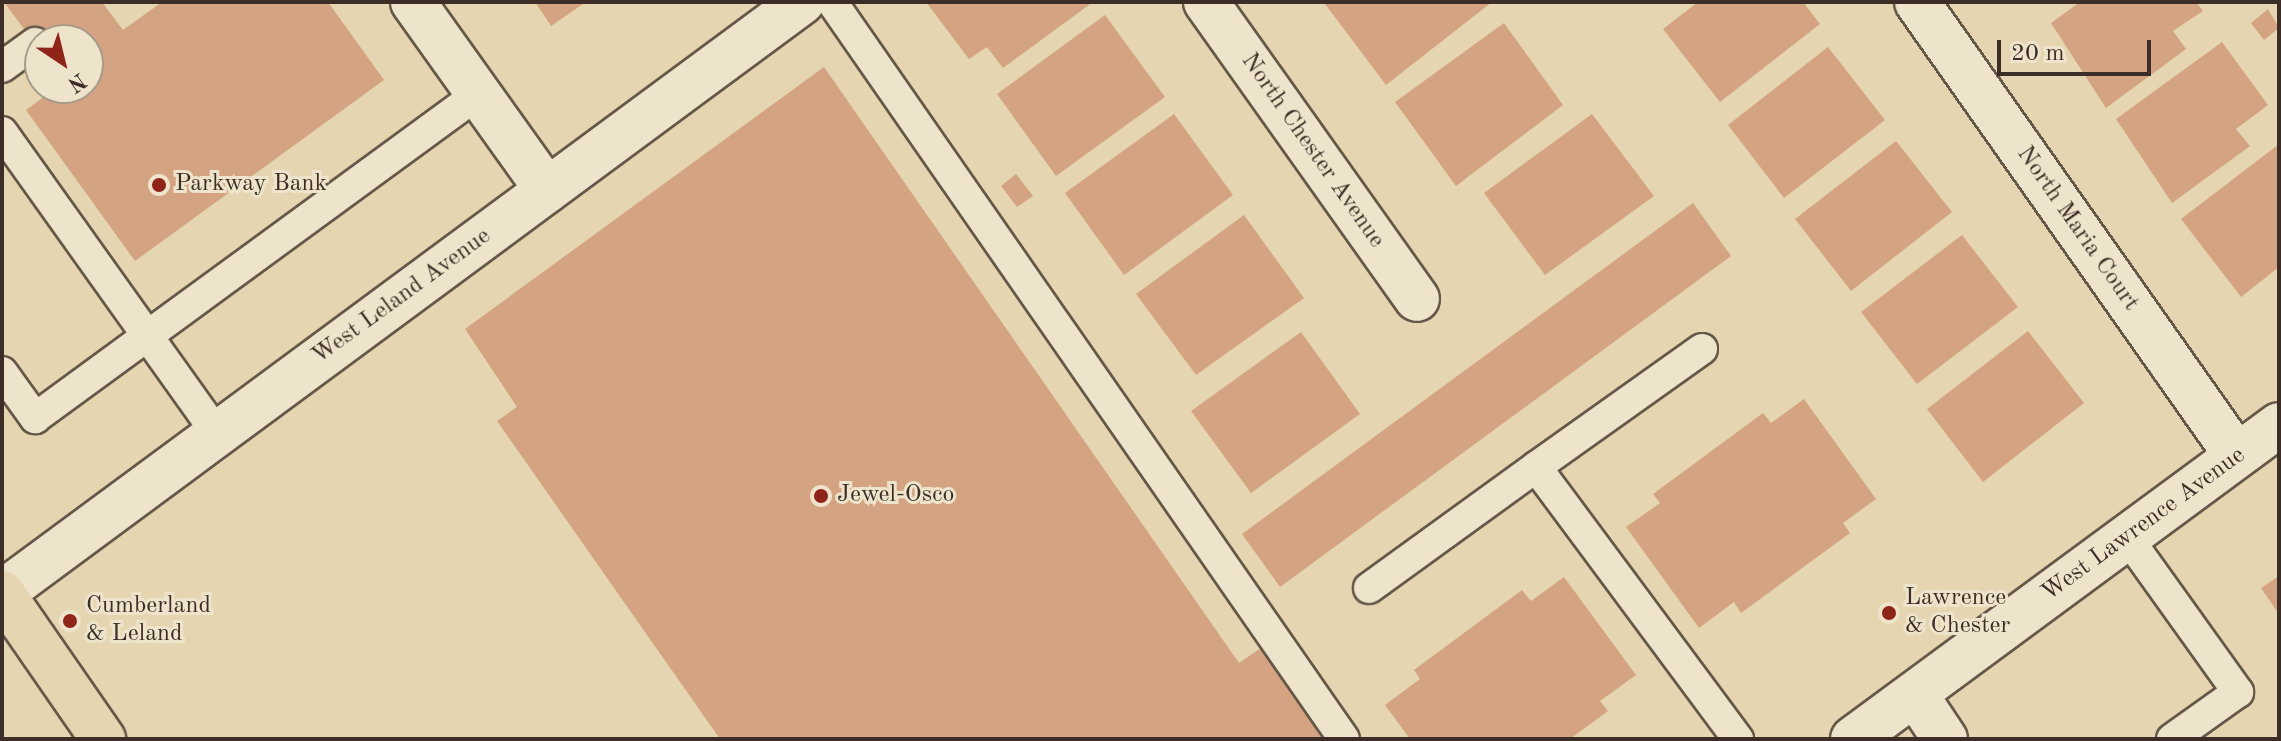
<!DOCTYPE html>
<html>
<head>
<meta charset="utf-8">
<style>
  body { margin:0 }
  #map { position:relative; width:2281px; height:741px; overflow:hidden; background:#e5d5b0; font-family:"Old Standard TT",serif }
  div>[style] { position:absolute }
  .building>* { inset:0; background:#d4a482 }
  .roads { filter:drop-shadow(2px 0 #665848) drop-shadow(-2px 0 #665848) drop-shadow(0 2px #665848) drop-shadow(0 -2px #665848) }
  .lane>* { height:30px; margin:-15px; padding:0 15px; transform-origin:15px; border-radius:15px; background:#eee4cc }
  .street>* { height:44px; margin:-22px; padding:0 22px; transform-origin:22px; border-radius:22px; background:#eee4cc }
  .secondary>* { height:44px; margin:-22px; padding:0 22px; transform-origin:22px; border-radius:22px; background:#eee4cc }
  .primary>* { height:44px; margin:-22px; padding:0 22px; transform-origin:22px; border-radius:22px; background:#e5d5b0 }
  .dots>* { width:22px; height:22px; translate:-50% -50%; box-sizing:border-box; border:4px solid #eee4cc; border-radius:50% }
  span { translate:-50% -50%; white-space:nowrap; text-align:center; line-height:1.15; -webkit-text-stroke:6px #eee4cc; paint-order:stroke }
  .street-label { font-size:24px; color:#3c2e26 }
  .poi-label { font-size:24px; color:#3c2e26 }
  .left { translate:0 -50%; text-align:left }
  .frame { position:absolute; inset:0; border:4px solid #3c2e26; pointer-events:none }
  .north { position:absolute; left:24px; top:24px; width:80px; height:80px; box-sizing:border-box; background:#eee4cc; border:2px solid #a79b8a; border-radius:50%; rotate:145deg; font-size:22px; font-weight:700; line-height:32px; text-align:center; color:#3c2e26 }
  .north::after { content:''; display:block; margin:auto; width:28px; height:36px; background:#8f2418; clip-path:polygon(50% 0,100% 100%,50% 72%,0 100%) }
  .scale { position:absolute; left:1997px; top:40px; width:154px; height:36px; box-sizing:border-box; border:4px solid #3c2e26; border-top:0; padding-left:10px; font-size:24px; line-height:28px; white-space:nowrap; color:#3c2e26; -webkit-text-stroke:6px #eee4cc; paint-order:stroke }
</style>
</head>
<body>
<div id="map">
  <div class="building">
    <i style="clip-path:polygon(4px 2px,102px 2px,123px 30px,162px 2px,328px 2px,384px 80px,135px 261px,26px 110px,56px 88px,88px 88px,88px 40px,40px 40px,40px 51px)"></i>
    <i style="clip-path:polygon(535px 2px,586px 2px,551px 26px)"></i>
    <i style="clip-path:polygon(926px 2px,1093px 2px,1003px 68px,987px 47px,969px 59px)"></i>
    <i style="clip-path:polygon(1492px 2px,1386px 85px,1325px 4px,1327px 2px)"></i>
    <i style="clip-path:polygon(1698px 2px,1803px 2px,1820px 24px,1720px 102px,1663px 29px)"></i>
    <i style="clip-path:polygon(2080px 2px,2196px 2px,2203px 11px,2173px 31px,2186px 49px,2106px 108px,2051px 23px)"></i>
    <i style="clip-path:polygon(2268px 9px,2279px 28px,2264px 40px,2251px 23px)"></i>
    <i style="clip-path:polygon(1105px 15px,1165px 97px,1056px 176px,997px 94px)"></i>
    <i style="clip-path:polygon(1504px 23px,1563px 105px,1456px 186px,1395px 102px)"></i>
    <i style="clip-path:polygon(2222px 42px,2268px 105px,2236px 129px,2250px 146px,2172px 203px,2116px 119px)"></i>
    <i style="clip-path:polygon(1828px 47px,1885px 120px,1784px 198px,1728px 125px)"></i>
    <i style="clip-path:polygon(824px 67px,1239px 663px,1261px 648px,1325px 739px,720px 739px,497px 421px,517px 407px,465px 329px)"></i>
    <i style="clip-path:polygon(1174px 114px,1233px 195px,1124px 275px,1065px 193px)"></i>
    <i style="clip-path:polygon(1592px 114px,1654px 196px,1545px 275px,1484px 193px)"></i>
    <i style="clip-path:polygon(1896px 141px,1952px 212px,1851px 291px,1795px 219px)"></i>
    <i style="clip-path:polygon(2279px 144px,2279px 267px,2241px 297px,2181px 219px)"></i>
    <i style="clip-path:polygon(1016px 174px,1033px 196px,1017px 207px,1001px 186px)"></i>
    <i style="clip-path:polygon(1693px 203px,1731px 256px,1280px 587px,1242px 534px)"></i>
    <i style="clip-path:polygon(1244px 215px,1304px 298px,1196px 375px,1136px 294px)"></i>
    <i style="clip-path:polygon(1962px 235px,2018px 307px,1917px 384px,1861px 312px)"></i>
    <i style="clip-path:polygon(2028px 331px,2084px 403px,1983px 482px,1927px 409px)"></i>
    <i style="clip-path:polygon(1301px 332px,1360px 414px,1251px 493px,1191px 411px)"></i>
    <i style="clip-path:polygon(1804px 399px,1876px 499px,1843px 523px,1850px 533px,1741px 613px,1734px 602px,1699px 628px,1626px 527px,1660px 503px,1653px 494px,1763px 413px,1771px 423px)"></i>
    <i style="clip-path:polygon(2279px 576px,2279px 614px,2261px 588px)"></i>
    <i style="clip-path:polygon(1564px 577px,1636px 675px,1600px 701px,1608px 711px,1570px 739px,1410px 739px,1385px 705px,1420px 679px,1414px 670px,1522px 590px,1531px 601px)"></i>
  </div>
  <div class="roads">
    <div class="lane">
      <i style="left:832px;top:2px;width:897px;rotate:55.21deg"></i>
      <i style="left:2px;top:67px;width:41px;rotate:-36deg"></i>
      <i style="left:2px;top:132px;width:370px;rotate:54.5deg"></i>
      <i style="left:1702px;top:349px;width:204px;rotate:144.6deg"></i>
      <i style="left:1536px;top:467px;width:339px;rotate:53.4deg"></i>
      <i style="left:2px;top:372px;width:57px;rotate:54.3deg"></i>
      <i style="left:35px;top:418px;width:549px;rotate:-36.18deg"></i>
      <i style="left:2127px;top:537px;width:191px;rotate:54.4deg"></i>
      <i style="left:2238px;top:692px;width:81px;rotate:144.5deg"></i>
      <i style="left:1369px;top:588px;width:206px;rotate:-35.9deg"></i>
    </div>
    <div class="street">
      <i style="left:413px;top:2px;width:231px;rotate:54.5deg"></i>
      <i style="left:1206px;top:2px;width:364px;rotate:54.6deg"></i>
      <i style="left:1917px;top:2px;width:555px;rotate:54.82deg"></i>
      <i style="left:2px;top:593px;width:995px;rotate:-36.46deg"></i>
      <i style="left:1915px;top:694px;width:54px;rotate:56.3deg"></i>
    </div>
    <div class="secondary">
      <i style="left:1853px;top:739px;width:529px;rotate:-36.39deg"></i>
    </div>
    <div class="primary">
      <i style="left:2px;top:593px;width:178px;rotate:55.3deg"></i>
    </div>
  </div>
  <div class="dots">
    <i style="left:159px;top:185px;background:#8f2418"></i>
    <i style="left:821px;top:496px;background:#8f2418"></i>
    <i style="left:1889px;top:613px;background:#8f2418"></i>
    <i style="left:70px;top:621px;background:#8f2418"></i>
  </div>
  <div class="street-label">
    <span style="left:1312px;top:151px;rotate:55deg">North Chester Avenue</span>
    <span style="left:2077px;top:229px;rotate:55deg">North Maria Court</span>
    <span style="left:402px;top:297px;rotate:-36deg">West Leland Avenue</span>
    <span style="left:2144px;top:525px;rotate:-36deg">West Lawrence Avenue</span>
  </div>
  <div class="poi-label">
    <span class="left" style="left:175px;top:185px">Parkway Bank</span>
    <span class="left" style="left:837px;top:496px">Jewel-Osco</span>
    <span class="left" style="left:1905px;top:613px">Lawrence<br>&amp; Chester</span>
    <span class="left" style="left:86px;top:621px">Cumberland<br>&amp; Leland</span>
  </div>
  <div class="frame"></div>
  <div class="north">N</div>
  <div class="scale">20 m</div>
</div>
</body>
</html>
